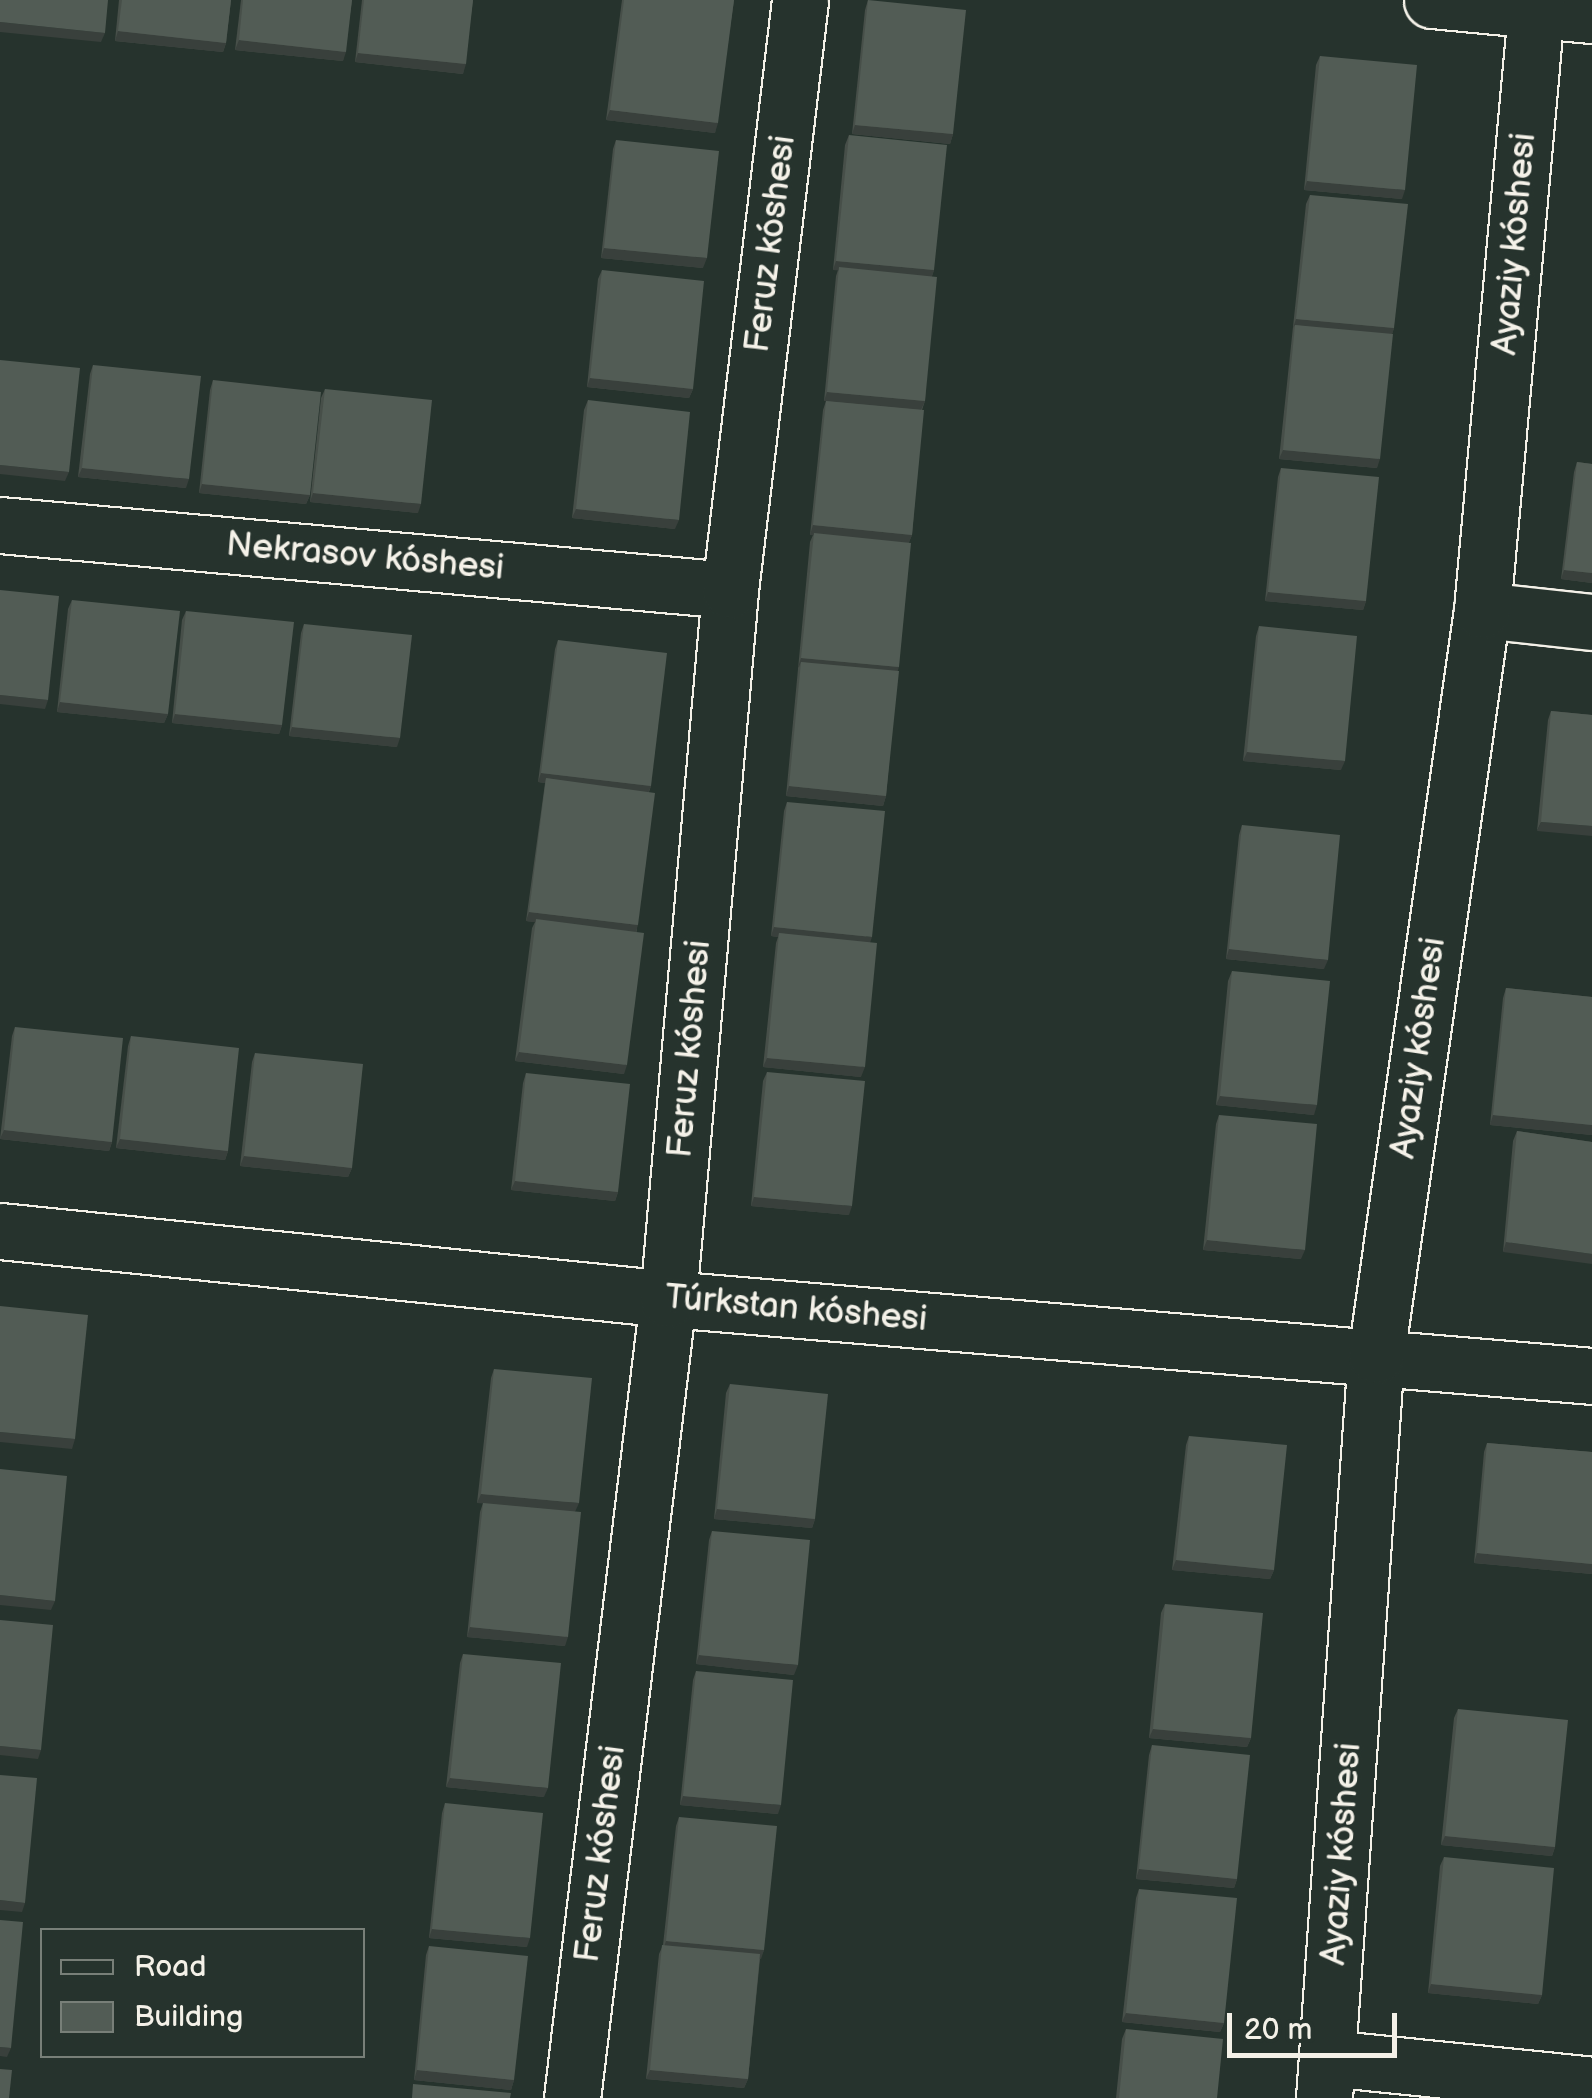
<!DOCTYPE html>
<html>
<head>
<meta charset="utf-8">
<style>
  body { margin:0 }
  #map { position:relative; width:1592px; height:2098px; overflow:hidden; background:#26332d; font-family:"Balsamiq Sans",sans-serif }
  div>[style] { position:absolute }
  .roads { filter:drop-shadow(2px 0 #f4f1e8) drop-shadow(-2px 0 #f4f1e8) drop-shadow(0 2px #f4f1e8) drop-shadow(0 -2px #f4f1e8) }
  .minor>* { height:55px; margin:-27.5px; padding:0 27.5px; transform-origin:27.5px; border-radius:27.5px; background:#26332d }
  .wall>* { inset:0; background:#474f49 }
  .shaded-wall>* { inset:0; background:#39403c }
  .building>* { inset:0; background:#525c55 }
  span { translate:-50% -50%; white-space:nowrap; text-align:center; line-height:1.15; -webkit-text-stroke:8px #26332d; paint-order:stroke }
  .street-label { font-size:35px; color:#f4f1e8 }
  .legend { position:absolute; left:40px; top:1928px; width:325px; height:130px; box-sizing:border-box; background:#26332d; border:2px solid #787f78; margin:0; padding:12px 18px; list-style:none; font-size:30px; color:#f4f1e8 }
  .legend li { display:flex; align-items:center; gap:20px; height:50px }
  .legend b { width:50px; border:2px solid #787f78 }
  .scale { position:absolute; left:1227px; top:2013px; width:170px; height:45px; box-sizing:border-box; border:5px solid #f4f1e8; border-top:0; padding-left:12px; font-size:30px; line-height:35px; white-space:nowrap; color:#f4f1e8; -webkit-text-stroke:8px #26332d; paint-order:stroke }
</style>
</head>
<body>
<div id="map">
  <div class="roads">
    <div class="minor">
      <i style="left:1432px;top:0;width:161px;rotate:5.4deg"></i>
      <i style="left:0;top:525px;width:733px;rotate:5.09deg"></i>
      <i style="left:1482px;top:610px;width:111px;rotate:6.2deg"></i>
      <i style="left:0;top:1231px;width:671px;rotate:5.81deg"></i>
      <i style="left:668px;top:1299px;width:927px;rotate:4.76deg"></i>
      <i style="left:1328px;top:2058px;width:265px;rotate:5.8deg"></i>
      <i style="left:572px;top:2098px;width:805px;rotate:-83.15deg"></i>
      <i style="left:668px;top:1299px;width:712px;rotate:-85deg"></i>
      <i style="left:730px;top:590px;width:594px;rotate:-83.23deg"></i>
      <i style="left:1324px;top:2098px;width:745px;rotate:-86deg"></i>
      <i style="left:1376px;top:1355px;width:753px;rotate:-81.9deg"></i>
      <i style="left:1482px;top:610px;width:612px;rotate:-84.85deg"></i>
    </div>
  </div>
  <div class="wall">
    <i style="clip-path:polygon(119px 0,231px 0,226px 43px,223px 52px,115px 41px)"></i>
    <i style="clip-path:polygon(241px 0,352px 0,343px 61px,235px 50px)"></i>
    <i style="clip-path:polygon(362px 0,473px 0,463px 74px,355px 62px)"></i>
    <i style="clip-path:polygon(622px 0,734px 0,715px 133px,606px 120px)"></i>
    <i style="clip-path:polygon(868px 0,953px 134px,950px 144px,852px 134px,865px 10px)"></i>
    <i style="clip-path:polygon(1320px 56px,1402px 199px,1304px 190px,1316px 65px)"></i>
    <i style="clip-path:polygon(849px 135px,934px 270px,932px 276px,925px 401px,922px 410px,912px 535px,909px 542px,886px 796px,883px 806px,786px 796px,810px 542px,813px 535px,810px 535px,823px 410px,826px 401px,824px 401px,836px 276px,838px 270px,833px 270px,845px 145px)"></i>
    <i style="clip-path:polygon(616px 140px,703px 268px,601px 258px,613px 149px)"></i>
    <i style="clip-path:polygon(1310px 195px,1394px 328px,1392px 334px,1377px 468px,1279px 459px,1306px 204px)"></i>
    <i style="clip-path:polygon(602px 270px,693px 389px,689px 398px,587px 387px,598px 279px)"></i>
    <i style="clip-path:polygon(93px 365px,186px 488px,78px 477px,90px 374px)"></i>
    <i style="clip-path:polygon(213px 380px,310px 495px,306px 504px,199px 493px,210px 390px)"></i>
    <i style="clip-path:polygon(325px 389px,418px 513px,310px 502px,321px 398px)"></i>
    <i style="clip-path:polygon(588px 400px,675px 529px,572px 518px,584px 410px)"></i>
    <i style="clip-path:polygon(1577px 462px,1592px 464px,1592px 583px,1561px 579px,1574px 472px)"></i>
    <i style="clip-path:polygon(1281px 468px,1366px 601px,1363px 610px,1265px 601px,1278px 477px)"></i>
    <i style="clip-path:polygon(72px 600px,168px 714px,164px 723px,57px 712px,68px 609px)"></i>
    <i style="clip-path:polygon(186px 611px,282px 725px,279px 734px,172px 723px,182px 620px)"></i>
    <i style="clip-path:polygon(304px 624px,397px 747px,289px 736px,301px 633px)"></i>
    <i style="clip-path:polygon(1259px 626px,1341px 770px,1243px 761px,1256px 636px)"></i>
    <i style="clip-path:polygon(558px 640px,651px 786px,649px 792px,624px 1074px,515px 1061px,532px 928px,535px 922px,526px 921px,545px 783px,538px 782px,555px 649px)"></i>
    <i style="clip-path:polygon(1551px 711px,1592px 715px,1537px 831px,1548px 720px)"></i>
    <i style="clip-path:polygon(787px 802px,870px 943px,861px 1077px,763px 1067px,776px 943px,778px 937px,771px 936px,784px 811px)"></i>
    <i style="clip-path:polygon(1242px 825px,1324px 969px,1226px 959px,1239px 835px)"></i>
    <i style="clip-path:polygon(1232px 971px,1314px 1115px,1216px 1105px,1228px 981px)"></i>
    <i style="clip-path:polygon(1506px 988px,1592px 997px,1592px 1135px,1490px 1125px,1503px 998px)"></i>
    <i style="clip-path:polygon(15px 1027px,112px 1142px,109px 1151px,0 1139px,12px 1036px)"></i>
    <i style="clip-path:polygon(131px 1036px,228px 1151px,225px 1160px,116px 1148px,128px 1046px)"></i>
    <i style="clip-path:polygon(255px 1053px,352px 1168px,348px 1177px,240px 1166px,252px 1062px)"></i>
    <i style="clip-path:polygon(767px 1072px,849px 1215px,751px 1206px,763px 1081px)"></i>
    <i style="clip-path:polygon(526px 1073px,618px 1192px,615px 1201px,511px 1190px,523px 1083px)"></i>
    <i style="clip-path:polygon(1219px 1115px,1301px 1259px,1203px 1250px,1216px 1124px)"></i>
    <i style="clip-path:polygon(1517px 1131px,1592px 1142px,1503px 1252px,1513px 1141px)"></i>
    <i style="clip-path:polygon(494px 1369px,575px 1512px,565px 1646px,467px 1637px,480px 1512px,483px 1503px,477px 1503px,491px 1378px)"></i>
    <i style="clip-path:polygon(730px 1384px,815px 1519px,812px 1528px,714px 1519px,726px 1393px)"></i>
    <i style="clip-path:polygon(1189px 1436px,1274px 1570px,1270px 1579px,1172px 1570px,1186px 1445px)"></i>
    <i style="clip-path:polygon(1487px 1443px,1592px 1452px,1592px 1574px,1474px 1563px,1484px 1452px)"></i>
    <i style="clip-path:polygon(712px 1531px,794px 1675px,696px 1664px,709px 1540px)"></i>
    <i style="clip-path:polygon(1165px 1604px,1251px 1738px,1247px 1747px,1149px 1738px,1161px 1613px)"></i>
    <i style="clip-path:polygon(463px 1654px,544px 1797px,446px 1787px,460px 1663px)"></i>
    <i style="clip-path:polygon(696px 1671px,778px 1814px,680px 1805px,693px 1680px)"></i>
    <i style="clip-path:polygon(1458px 1709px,1555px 1847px,1552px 1856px,1441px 1845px,1454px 1718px)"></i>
    <i style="clip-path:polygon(1152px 1745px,1237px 1879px,1234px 1888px,1136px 1879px,1149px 1755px)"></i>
    <i style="clip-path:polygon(445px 1803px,527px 1947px,429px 1938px,442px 1813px)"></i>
    <i style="clip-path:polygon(679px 1817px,764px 1950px,760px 1959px,748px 2079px,744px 2088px,646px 2079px,659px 1954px,663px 1945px,676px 1826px)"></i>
    <i style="clip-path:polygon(1444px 1857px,1542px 1995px,1538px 2004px,1428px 1993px,1440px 1866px)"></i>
    <i style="clip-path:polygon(1139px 1889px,1224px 2023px,1220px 2032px,1122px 2022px,1136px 1898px)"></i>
    <i style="clip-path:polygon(429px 1946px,514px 2080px,511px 2090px,414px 2080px,426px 1955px)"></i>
    <i style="clip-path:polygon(1126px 2029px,1217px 2098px,1116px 2098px,1122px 2039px)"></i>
  </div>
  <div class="shaded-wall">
    <i style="clip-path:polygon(0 22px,105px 33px,101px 42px,0 32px)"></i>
    <i style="clip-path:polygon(118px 31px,226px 43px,223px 52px,115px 41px)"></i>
    <i style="clip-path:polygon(239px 40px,346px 52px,343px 61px,235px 50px)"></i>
    <i style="clip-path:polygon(358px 53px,466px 64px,463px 74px,355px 62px)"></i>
    <i style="clip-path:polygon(610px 110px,718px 123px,715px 133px,606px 120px)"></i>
    <i style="clip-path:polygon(855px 125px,953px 134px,950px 144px,852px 134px)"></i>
    <i style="clip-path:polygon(1307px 181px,1405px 190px,1402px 199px,1304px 190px)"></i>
    <i style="clip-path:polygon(604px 248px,707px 258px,703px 268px,601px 258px)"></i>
    <i style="clip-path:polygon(836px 261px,934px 270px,931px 279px,833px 270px)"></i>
    <i style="clip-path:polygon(1296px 319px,1394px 328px,1391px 338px,1295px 325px,1293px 328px)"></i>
    <i style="clip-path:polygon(590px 378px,693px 389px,689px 398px,587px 387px)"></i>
    <i style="clip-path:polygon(827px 392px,925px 401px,921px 410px,824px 401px)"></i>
    <i style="clip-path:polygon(1283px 450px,1380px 459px,1377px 468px,1279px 459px)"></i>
    <i style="clip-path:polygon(0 465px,69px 472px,65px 481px,0 474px)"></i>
    <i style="clip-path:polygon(82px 468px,189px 479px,186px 488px,78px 477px)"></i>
    <i style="clip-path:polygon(202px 484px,310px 495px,306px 504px,199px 493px)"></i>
    <i style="clip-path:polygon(313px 493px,421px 504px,418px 513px,310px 502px)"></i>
    <i style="clip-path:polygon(576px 509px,679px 520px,675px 529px,572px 518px)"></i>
    <i style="clip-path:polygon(813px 525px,912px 535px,908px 545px,810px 535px)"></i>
    <i style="clip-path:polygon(1564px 570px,1592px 573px,1592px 583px,1561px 579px)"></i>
    <i style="clip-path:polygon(1268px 592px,1366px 601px,1363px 610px,1265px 601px)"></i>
    <i style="clip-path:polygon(801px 658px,899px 667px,896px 677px,801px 662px,799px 667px,798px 667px)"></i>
    <i style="clip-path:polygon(0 695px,48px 700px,45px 709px,0 704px)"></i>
    <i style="clip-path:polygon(60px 702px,168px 714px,164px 723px,57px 712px)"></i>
    <i style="clip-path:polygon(175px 714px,282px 725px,279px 734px,172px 723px)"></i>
    <i style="clip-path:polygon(292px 727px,400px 738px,397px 747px,289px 736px)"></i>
    <i style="clip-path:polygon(1247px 752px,1345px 761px,1341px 770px,1243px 761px)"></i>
    <i style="clip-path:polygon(541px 773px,651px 786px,647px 796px,546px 778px,545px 783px,538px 782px)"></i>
    <i style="clip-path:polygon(789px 786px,886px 796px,883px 806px,786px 796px)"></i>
    <i style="clip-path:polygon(1541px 822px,1592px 826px,1592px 836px,1537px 831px)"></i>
    <i style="clip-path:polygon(529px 912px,638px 925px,635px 934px,526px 921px)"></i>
    <i style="clip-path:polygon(774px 927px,872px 937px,869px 946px,779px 933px,778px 937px,771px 936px)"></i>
    <i style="clip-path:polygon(1229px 949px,1328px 960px,1324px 969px,1226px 959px)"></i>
    <i style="clip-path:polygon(519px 1052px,627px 1065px,624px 1074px,515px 1061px)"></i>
    <i style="clip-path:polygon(767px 1058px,865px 1067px,861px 1077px,763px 1067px)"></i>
    <i style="clip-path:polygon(1220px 1096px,1317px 1105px,1314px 1115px,1216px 1105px)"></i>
    <i style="clip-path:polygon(1493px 1115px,1592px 1125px,1592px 1135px,1490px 1125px)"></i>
    <i style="clip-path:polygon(4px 1130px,112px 1142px,109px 1151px,0 1139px)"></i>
    <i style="clip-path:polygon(120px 1139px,228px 1151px,225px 1160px,116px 1148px)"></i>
    <i style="clip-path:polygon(244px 1156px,352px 1168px,348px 1177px,240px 1166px)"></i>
    <i style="clip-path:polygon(515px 1181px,618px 1192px,615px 1201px,511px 1190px)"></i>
    <i style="clip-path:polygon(754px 1197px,852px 1206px,849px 1215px,751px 1206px)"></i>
    <i style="clip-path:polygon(1207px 1240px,1305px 1250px,1301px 1259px,1203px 1250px)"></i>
    <i style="clip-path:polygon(1506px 1242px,1592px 1254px,1592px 1264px,1503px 1252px)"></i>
    <i style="clip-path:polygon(0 1432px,75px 1439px,72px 1449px,0 1442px)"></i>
    <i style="clip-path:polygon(481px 1494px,579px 1503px,575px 1512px,477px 1503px)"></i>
    <i style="clip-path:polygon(717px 1509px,815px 1519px,812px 1528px,714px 1519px)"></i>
    <i style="clip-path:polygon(1477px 1553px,1592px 1564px,1592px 1574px,1474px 1563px)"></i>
    <i style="clip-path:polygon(1176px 1560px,1274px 1570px,1270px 1579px,1172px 1570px)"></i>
    <i style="clip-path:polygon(0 1595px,55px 1601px,51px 1610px,0 1605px)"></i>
    <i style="clip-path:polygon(470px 1627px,568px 1637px,565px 1646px,467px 1637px)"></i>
    <i style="clip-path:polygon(699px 1655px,798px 1665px,794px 1675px,696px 1664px)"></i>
    <i style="clip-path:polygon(1153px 1729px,1251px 1738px,1247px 1747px,1149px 1738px)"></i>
    <i style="clip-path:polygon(0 1746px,41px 1750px,38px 1759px,0 1755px)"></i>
    <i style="clip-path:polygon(450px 1778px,548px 1788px,544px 1797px,446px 1787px)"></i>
    <i style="clip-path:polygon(683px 1796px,781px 1805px,778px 1814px,680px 1805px)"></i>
    <i style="clip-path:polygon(1445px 1836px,1555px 1847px,1552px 1856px,1441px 1845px)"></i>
    <i style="clip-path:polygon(1139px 1869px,1237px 1879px,1234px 1888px,1136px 1879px)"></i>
    <i style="clip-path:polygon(0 1900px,25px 1903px,22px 1912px,0 1910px)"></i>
    <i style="clip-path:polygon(432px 1929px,530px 1938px,527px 1947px,429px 1938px)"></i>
    <i style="clip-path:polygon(666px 1941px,764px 1950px,761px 1959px,663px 1950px)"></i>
    <i style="clip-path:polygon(1431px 1984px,1542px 1995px,1538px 2004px,1428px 1993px)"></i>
    <i style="clip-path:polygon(1126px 2013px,1224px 2023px,1220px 2032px,1122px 2022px)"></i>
    <i style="clip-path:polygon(0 2047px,11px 2048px,7px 2057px,0 2056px)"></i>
    <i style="clip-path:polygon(417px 2070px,514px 2080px,511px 2090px,414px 2080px)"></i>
    <i style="clip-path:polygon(650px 2070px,748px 2079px,744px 2088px,646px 2079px)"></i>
  </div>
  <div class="building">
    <i style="clip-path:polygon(0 0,108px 0,105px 33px,0 22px)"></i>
    <i style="clip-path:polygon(122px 0,231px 0,226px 43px,118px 31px)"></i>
    <i style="clip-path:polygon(243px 0,352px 0,346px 52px,239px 40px)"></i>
    <i style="clip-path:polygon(364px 0,473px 0,466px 64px,358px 53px)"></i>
    <i style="clip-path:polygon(624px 0,734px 0,718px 123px,610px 110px)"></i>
    <i style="clip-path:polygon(868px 0,966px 10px,953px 134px,855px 125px)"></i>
    <i style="clip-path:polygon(1320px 56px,1417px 65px,1405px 190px,1307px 181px)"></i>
    <i style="clip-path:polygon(849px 135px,947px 145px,934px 270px,836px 261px)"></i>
    <i style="clip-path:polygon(616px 140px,719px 151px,707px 258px,604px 248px)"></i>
    <i style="clip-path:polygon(1310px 195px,1408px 204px,1394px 328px,1296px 319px)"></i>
    <i style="clip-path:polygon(839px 267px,937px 277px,925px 401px,827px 392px)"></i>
    <i style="clip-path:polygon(602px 270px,704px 281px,693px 389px,590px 378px)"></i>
    <i style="clip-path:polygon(1295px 325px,1393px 334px,1380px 459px,1283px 450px)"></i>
    <i style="clip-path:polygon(0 360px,80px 368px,69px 472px,0 465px)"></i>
    <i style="clip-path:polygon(93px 365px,201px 376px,189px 479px,82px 468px)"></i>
    <i style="clip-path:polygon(213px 380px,321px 392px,310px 495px,202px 484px)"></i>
    <i style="clip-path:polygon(325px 389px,432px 400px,421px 504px,313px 493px)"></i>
    <i style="clip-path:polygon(588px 400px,690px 412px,679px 520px,576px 509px)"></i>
    <i style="clip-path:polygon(826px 401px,924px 410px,912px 535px,813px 525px)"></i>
    <i style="clip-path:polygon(1577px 462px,1592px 464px,1592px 573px,1564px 570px)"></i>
    <i style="clip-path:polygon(1281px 468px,1379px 477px,1366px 601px,1268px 592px)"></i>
    <i style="clip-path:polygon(814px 533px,911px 543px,899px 667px,801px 658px)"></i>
    <i style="clip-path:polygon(0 590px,59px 596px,48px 700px,0 695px)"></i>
    <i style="clip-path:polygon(72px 600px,180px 611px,168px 714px,60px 702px)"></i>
    <i style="clip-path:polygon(186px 611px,294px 622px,282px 725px,175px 714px)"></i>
    <i style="clip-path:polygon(304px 624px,412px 635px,400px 738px,292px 727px)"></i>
    <i style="clip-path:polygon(1259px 626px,1357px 636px,1345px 761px,1247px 752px)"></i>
    <i style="clip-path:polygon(558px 640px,667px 653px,651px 786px,541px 773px)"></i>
    <i style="clip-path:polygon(801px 662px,899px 671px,886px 796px,789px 786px)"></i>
    <i style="clip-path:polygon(1551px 711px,1592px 715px,1592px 826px,1541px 822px)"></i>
    <i style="clip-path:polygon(546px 778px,655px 793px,638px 925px,529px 912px)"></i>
    <i style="clip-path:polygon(787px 802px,885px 811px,872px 937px,774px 927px)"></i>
    <i style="clip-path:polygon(1242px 825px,1340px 835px,1328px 960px,1229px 949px)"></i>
    <i style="clip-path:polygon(536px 919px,644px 933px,627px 1065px,519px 1052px)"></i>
    <i style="clip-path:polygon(779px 933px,877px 943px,865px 1067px,767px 1058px)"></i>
    <i style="clip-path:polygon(1232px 971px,1330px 981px,1317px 1105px,1220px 1096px)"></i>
    <i style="clip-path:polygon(1506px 988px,1592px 997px,1592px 1125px,1493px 1115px)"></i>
    <i style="clip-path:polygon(15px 1027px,123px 1038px,112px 1142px,4px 1130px)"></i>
    <i style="clip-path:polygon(131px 1036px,239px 1048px,228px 1151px,120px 1139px)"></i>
    <i style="clip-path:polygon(255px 1053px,363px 1064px,352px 1168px,244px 1156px)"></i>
    <i style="clip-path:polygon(767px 1072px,865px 1081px,852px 1206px,754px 1197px)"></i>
    <i style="clip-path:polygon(526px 1073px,630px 1084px,618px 1192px,515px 1181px)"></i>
    <i style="clip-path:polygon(1219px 1115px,1317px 1124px,1305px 1250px,1207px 1240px)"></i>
    <i style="clip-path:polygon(1517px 1131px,1592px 1142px,1592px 1254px,1506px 1242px)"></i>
    <i style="clip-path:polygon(0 1306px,88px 1315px,75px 1439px,0 1432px)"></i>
    <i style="clip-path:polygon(494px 1369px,592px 1378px,579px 1503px,481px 1494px)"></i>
    <i style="clip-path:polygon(730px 1384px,828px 1394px,815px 1519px,717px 1509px)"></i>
    <i style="clip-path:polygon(1189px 1436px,1287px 1445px,1274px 1570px,1176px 1560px)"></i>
    <i style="clip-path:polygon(1487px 1443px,1592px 1452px,1592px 1564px,1477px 1553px)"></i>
    <i style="clip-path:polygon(0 1469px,67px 1476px,55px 1601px,0 1595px)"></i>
    <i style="clip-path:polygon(483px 1503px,581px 1512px,568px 1637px,470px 1627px)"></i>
    <i style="clip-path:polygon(712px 1531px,810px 1540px,798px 1665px,699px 1655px)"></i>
    <i style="clip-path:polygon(1165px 1604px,1263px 1613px,1251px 1738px,1153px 1729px)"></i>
    <i style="clip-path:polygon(0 1620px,53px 1625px,41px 1750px,0 1746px)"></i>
    <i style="clip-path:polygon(463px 1654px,561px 1663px,548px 1788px,450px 1778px)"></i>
    <i style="clip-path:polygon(696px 1671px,793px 1680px,781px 1805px,683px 1796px)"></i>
    <i style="clip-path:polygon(1458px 1709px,1568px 1720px,1555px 1847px,1445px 1836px)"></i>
    <i style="clip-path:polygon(1152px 1745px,1250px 1755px,1237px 1879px,1139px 1869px)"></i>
    <i style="clip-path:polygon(0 1775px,37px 1778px,25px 1903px,0 1900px)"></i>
    <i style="clip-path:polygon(445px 1803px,543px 1813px,530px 1938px,432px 1929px)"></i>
    <i style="clip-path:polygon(679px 1817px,777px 1826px,764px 1950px,666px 1941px)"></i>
    <i style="clip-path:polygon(1444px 1857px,1554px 1868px,1542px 1995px,1431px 1984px)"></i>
    <i style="clip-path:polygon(1139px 1889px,1237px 1898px,1224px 2023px,1126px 2013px)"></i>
    <i style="clip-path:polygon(0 1920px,23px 1922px,11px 2048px,0 2047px)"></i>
    <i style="clip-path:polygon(662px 1945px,760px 1954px,748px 2079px,650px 2070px)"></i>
    <i style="clip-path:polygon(429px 1946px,528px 1956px,514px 2080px,417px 2070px)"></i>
    <i style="clip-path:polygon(1126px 2029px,1223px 2039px,1217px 2098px,1119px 2098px)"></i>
    <i style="clip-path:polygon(0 2069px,12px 2070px,9px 2098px,0 2098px)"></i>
    <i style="clip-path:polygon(413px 2084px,511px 2093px,510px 2098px,412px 2098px)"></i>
  </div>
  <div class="street-label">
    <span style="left:771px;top:244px;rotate:-83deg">Feruz kóshesi</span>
    <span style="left:1515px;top:244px;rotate:-85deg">Ayaziy kóshesi</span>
    <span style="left:365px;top:557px;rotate:5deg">Nekrasov kóshesi</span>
    <span style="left:1419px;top:1048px;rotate:-82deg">Ayaziy kóshesi</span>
    <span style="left:690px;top:1049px;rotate:-85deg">Feruz kóshesi</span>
    <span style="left:796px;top:1309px;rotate:5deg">Túrkstan kóshesi</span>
    <span style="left:601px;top:1854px;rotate:-83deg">Feruz kóshesi</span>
    <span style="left:1342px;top:1854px;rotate:-86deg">Ayaziy kóshesi</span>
  </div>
  <ul class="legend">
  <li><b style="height:12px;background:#26332d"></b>Road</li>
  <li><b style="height:28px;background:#525c55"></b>Building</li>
  </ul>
  <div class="scale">20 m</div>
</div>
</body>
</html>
